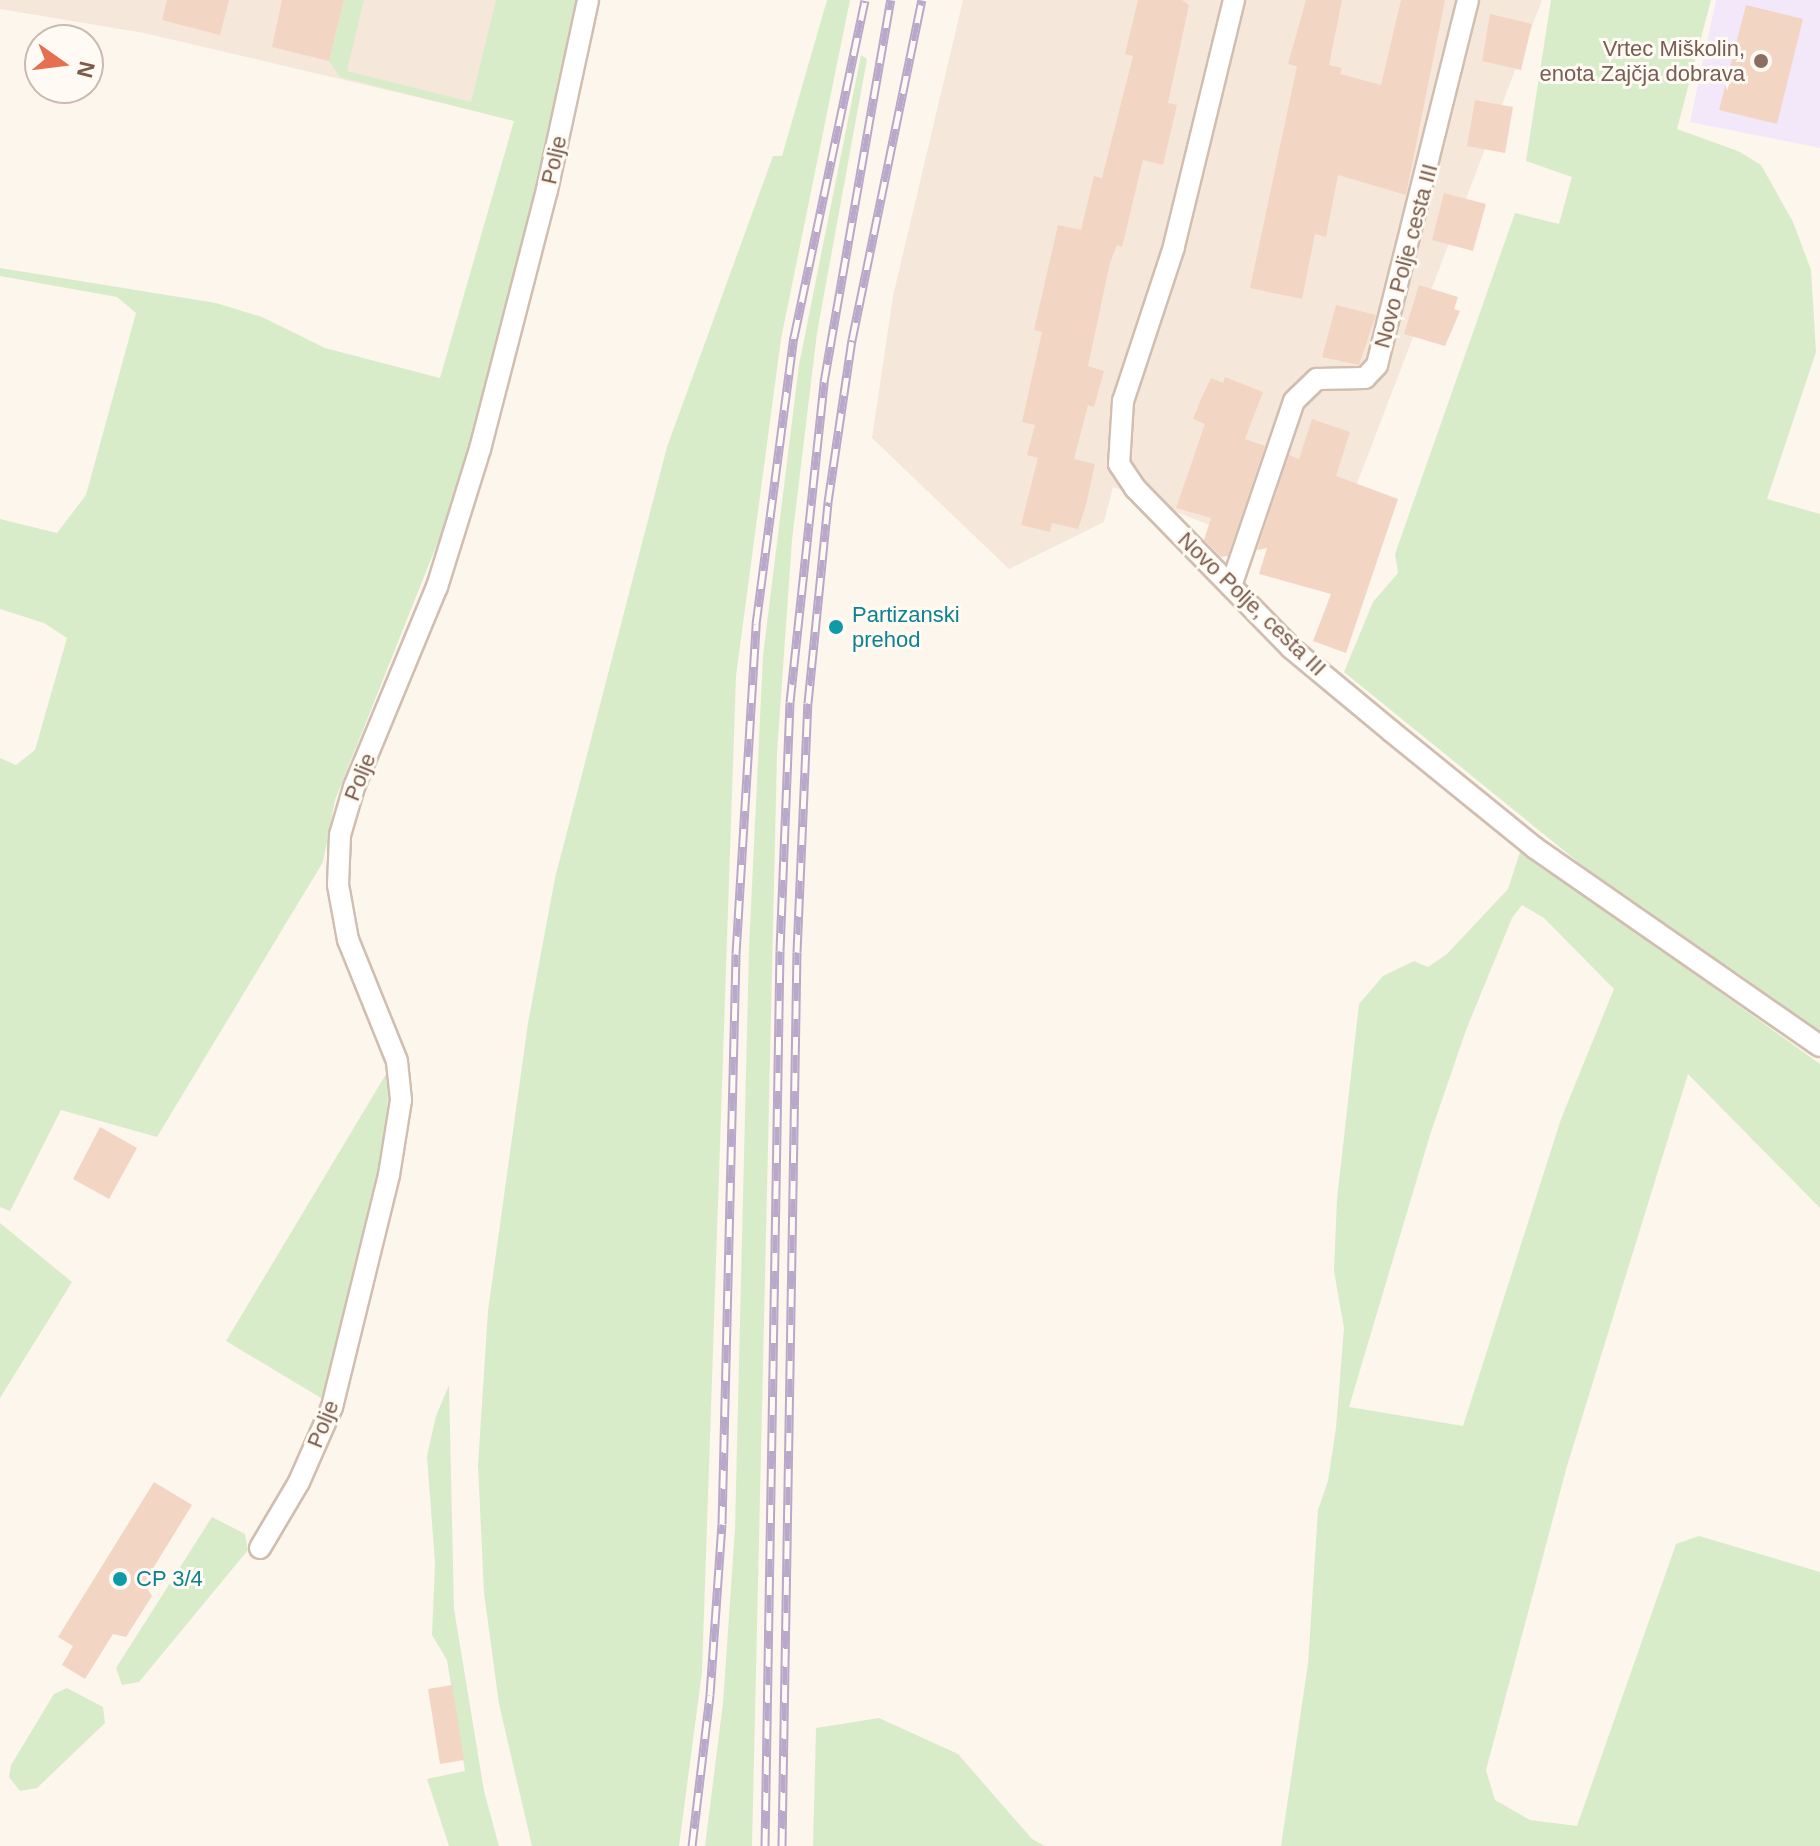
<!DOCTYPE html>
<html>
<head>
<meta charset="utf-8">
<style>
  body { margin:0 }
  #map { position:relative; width:1820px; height:1846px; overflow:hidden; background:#fdf6ec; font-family:Arial,sans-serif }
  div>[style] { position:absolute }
  .residential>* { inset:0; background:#f5e8da }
  .education>* { inset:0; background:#f3e8fa }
  .green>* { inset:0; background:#d8ecc9 }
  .building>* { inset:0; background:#f3d5c3 }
  .roads { filter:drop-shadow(2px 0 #d1beb0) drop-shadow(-2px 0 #d1beb0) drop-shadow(0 2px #d1beb0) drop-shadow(0 -2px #d1beb0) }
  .minor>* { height:20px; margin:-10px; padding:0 10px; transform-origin:10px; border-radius:10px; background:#fff }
  .rail>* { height:9px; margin-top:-4.5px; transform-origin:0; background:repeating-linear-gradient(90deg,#fffaf3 0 18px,#b9a8c9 0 36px); box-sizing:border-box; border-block:2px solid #b9a8c9 }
  .dots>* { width:22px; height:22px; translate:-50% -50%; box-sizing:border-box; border:4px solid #fffaf3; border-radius:50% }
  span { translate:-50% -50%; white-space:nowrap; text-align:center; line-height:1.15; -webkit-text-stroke:6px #fffaf3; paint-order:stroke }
  .education-label { font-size:22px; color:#785e54 }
  .right { translate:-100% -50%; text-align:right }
  .street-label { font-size:22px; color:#7a5c4d }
  .culture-label { font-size:22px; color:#0d838f }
  .left { translate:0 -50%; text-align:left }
  .north { position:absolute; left:24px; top:24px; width:80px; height:80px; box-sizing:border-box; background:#fffaf3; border:2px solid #cabbb1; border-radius:50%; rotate:104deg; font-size:22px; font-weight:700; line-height:32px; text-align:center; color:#7a5c4d }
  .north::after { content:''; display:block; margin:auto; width:28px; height:36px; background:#e76f51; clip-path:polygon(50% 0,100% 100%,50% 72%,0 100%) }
</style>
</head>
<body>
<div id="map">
  <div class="residential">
    <i style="clip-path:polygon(0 0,580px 0,514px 120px,144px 33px,0 9px)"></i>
    <i style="clip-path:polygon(963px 0,1542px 0,1324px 570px,1113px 487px,1104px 522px,1009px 569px,872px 438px,893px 296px)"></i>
  </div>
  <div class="education">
    <i style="clip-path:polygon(1716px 0,1820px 0,1820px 148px,1690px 122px)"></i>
  </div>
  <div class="green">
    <i style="clip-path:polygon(344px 0,364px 0,347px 71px,471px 102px,496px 0,580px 0,499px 343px,451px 509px,335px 800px,323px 862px,157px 1137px,61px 1110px,10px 1211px,0 1207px,0 758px,16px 765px,35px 750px,67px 638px,44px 623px,0 609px,0 519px,57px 533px,86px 495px,136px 313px,117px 297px,0 276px,0 268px,216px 303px,262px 317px,325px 348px,440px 378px,514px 121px,340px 77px,329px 61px)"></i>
    <i style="clip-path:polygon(827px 0,850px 0,781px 339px,736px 676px,702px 1672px,679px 1846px,532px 1846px,499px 1704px,484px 1593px,478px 1465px,488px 1311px,528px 1023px,555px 878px,667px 447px,773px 156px,782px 156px)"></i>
    <i style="clip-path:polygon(1551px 0,1711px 0,1677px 129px,1738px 151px,1761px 165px,1793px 222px,1811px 270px,1816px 352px,1767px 499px,1820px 514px,1820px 1035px,1738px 973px,1722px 969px,1631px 905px,1344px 672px,1373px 602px,1398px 573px,1395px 554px,1515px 213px,1559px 224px,1572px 177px,1526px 161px)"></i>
    <i style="clip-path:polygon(861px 55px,867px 59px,817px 333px,792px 540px,777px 753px,752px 1846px,705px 1846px,723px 1703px,735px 1529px,749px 948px,763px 656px,799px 365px)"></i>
    <i style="clip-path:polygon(evenodd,1521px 849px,1820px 1064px,1820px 1208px,1688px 1074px,1567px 1466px,1486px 1770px,1495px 1800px,1530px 1820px,1577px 1826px,1676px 1544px,1699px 1536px,1820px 1572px,1820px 1846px,1281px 1846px,1308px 1664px,1318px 1510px,1328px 1481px,1336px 1428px,1344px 1328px,1334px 1271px,1337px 1199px,1359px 1004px,1383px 976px,1414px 961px,1428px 967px,1447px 954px,1508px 889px,1521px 849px,1522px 905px,1544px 918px,1614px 989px,1561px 1119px,1463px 1426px,1349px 1407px,1430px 1135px,1466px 1030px,1512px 918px,1522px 905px)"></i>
    <i style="clip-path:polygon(389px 1069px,386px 1140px,329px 1385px,321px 1398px,226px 1341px)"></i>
    <i style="clip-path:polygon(0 1223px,72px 1282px,0 1398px)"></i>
    <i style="clip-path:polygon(449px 1385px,454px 1609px,484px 1791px,499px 1846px,449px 1846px,427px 1779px,465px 1771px,447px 1660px,432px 1635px,435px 1563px,427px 1456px,436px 1416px)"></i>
    <i style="clip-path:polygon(212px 1517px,245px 1534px,248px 1550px,139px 1682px,122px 1685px,116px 1668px)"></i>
    <i style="clip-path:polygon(67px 1688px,103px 1707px,105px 1723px,37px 1788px,20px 1791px,9px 1777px,11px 1765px,54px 1694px)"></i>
    <i style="clip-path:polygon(879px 1718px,958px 1754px,1032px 1839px,1045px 1846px,813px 1846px,816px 1728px)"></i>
  </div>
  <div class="building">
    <i style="clip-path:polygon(167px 0,229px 0,220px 35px,162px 20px)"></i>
    <i style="clip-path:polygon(282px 0,344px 0,329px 61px,272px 47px)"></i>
    <i style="clip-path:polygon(1138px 0,1182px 0,1189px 5px,1168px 103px,1177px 105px,1163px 165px,1143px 160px,1122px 247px,1117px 245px,1110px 263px,1088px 366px,1104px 371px,1094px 407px,1088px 405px,1074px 459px,1095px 464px,1086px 505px,1078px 529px,1052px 523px,1050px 532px,1021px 525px,1038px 458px,1027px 455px,1035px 425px,1022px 422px,1042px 332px,1034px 330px,1058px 225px,1081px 230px,1094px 176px,1102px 178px,1133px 56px,1125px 54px)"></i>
    <i style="clip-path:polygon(1306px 0,1342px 0,1329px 65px,1342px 68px,1340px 74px,1381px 85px,1401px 0,1445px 0,1406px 195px,1338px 175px,1326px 237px,1315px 234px,1302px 299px,1250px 288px,1297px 66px,1288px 64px)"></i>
    <i style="clip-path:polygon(1746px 5px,1803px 19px,1777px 124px,1719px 110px)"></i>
    <i style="clip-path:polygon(1490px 14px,1532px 24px,1521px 70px,1482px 61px)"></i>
    <i style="clip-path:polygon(1475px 100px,1513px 107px,1505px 153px,1467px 146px)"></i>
    <i style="clip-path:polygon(1444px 193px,1486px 204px,1473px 251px,1432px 240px)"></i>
    <i style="clip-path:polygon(1419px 285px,1458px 297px,1454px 309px,1460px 311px,1445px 346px,1404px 334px)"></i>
    <i style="clip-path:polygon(1336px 305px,1376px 315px,1359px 365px,1322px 357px)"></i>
    <i style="clip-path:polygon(1225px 377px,1263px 392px,1245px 439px,1265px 446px,1228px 556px,1221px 557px,1204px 540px,1211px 518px,1176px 508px,1205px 424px,1193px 419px,1201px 399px,1211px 378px,1223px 383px)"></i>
    <i style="clip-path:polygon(1312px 419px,1350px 432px,1336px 476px,1398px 499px,1346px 653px,1313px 641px,1331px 594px,1259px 574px,1267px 548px,1257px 550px,1289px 455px,1299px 459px)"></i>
    <i style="clip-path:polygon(100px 1127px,137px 1148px,109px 1199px,73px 1179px)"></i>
    <i style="clip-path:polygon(154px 1482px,192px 1505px,144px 1583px,152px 1596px,126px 1637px,113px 1634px,85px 1679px,62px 1665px,73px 1646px,58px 1637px)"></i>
    <i style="clip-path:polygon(452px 1685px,464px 1760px,440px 1764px,428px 1689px)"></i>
  </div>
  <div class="roads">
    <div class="minor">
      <i style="left:1234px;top:0;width:254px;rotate:103.7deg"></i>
      <i style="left:1174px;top:247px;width:162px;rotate:108.3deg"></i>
      <i style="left:1123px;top:401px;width:63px;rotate:93.6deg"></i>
      <i style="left:1119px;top:464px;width:29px;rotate:56deg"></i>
      <i style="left:1135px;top:488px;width:223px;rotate:45.7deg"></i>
      <i style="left:1291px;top:648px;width:130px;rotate:39.7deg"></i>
      <i style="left:1391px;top:731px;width:186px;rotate:39.1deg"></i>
      <i style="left:1535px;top:848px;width:347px;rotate:34.8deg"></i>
      <i style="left:1231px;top:586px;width:195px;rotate:-71.2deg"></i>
      <i style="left:1294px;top:401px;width:32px;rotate:-44deg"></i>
      <i style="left:1317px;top:379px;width:48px;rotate:-1.2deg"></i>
      <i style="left:1365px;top:378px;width:18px;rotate:-47deg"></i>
      <i style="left:1377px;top:365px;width:376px;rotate:-76deg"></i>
      <i style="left:260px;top:1548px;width:77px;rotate:-59.4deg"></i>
      <i style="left:299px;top:1482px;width:82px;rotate:-66.3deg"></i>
      <i style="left:332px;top:1407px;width:239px;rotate:-76.2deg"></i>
      <i style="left:389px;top:1175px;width:76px;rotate:-80.9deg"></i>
      <i style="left:401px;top:1100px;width:39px;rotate:-96deg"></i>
      <i style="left:397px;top:1061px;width:131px;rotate:-112deg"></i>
      <i style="left:348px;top:940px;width:56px;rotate:-100.3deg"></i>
      <i style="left:338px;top:885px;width:50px;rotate:-87.7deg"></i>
      <i style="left:340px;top:835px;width:50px;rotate:-73.7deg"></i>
      <i style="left:354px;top:787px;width:217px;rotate:-67.5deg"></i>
      <i style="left:437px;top:587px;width:145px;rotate:-72.7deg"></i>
      <i style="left:480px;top:449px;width:268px;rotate:-75.5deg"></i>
      <i style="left:547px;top:190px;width:194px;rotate:-77.8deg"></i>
    </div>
  </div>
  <div class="rail">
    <i style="left:692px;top:1846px;width:152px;rotate:-83.2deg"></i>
    <i style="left:710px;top:1695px;width:171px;rotate:-86deg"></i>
    <i style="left:722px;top:1524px;width:570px;rotate:-88.59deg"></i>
    <i style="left:736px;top:954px;width:331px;rotate:-86.5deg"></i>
    <i style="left:756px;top:624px;width:290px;rotate:-82.5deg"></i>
    <i style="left:794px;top:337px;width:344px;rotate:-78.1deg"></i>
    <i style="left:765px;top:1846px;width:895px;rotate:-89.04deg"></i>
    <i style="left:780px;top:951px;width:249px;rotate:-87.7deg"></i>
    <i style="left:790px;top:702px;width:322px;rotate:-83.9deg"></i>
    <i style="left:824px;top:382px;width:388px;rotate:-80.1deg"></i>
    <i style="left:782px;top:1846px;width:894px;rotate:-89.04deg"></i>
    <i style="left:797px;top:952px;width:249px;rotate:-87.5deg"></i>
    <i style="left:808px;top:703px;width:202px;rotate:-84.3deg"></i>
    <i style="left:828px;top:502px;width:164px;rotate:-81.6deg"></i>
    <i style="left:852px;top:340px;width:347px;rotate:-78.4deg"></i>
  </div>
  <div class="dots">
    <i style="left:1761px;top:61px;background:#8d6e63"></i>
    <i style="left:836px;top:627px;background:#0f9aa8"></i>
    <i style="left:120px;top:1579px;background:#0f9aa8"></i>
  </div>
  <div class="education-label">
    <span class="right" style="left:1745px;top:61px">Vrtec Miškolin,<br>enota Zajčja dobrava</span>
  </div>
  <div class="street-label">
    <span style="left:554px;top:160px;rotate:-77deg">Polje</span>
    <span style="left:1406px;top:256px;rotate:-75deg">Novo Polje cesta III</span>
    <span style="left:1252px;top:604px;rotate:44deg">Novo Polje, cesta III</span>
    <span style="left:360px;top:777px;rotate:-68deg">Polje</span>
    <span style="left:323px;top:1424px;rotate:-68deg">Polje</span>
  </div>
  <div class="culture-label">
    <span class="left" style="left:852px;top:627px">Partizanski<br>prehod</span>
    <span class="left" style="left:136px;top:1579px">CP 3/4</span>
  </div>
  <div class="north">N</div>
</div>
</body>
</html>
